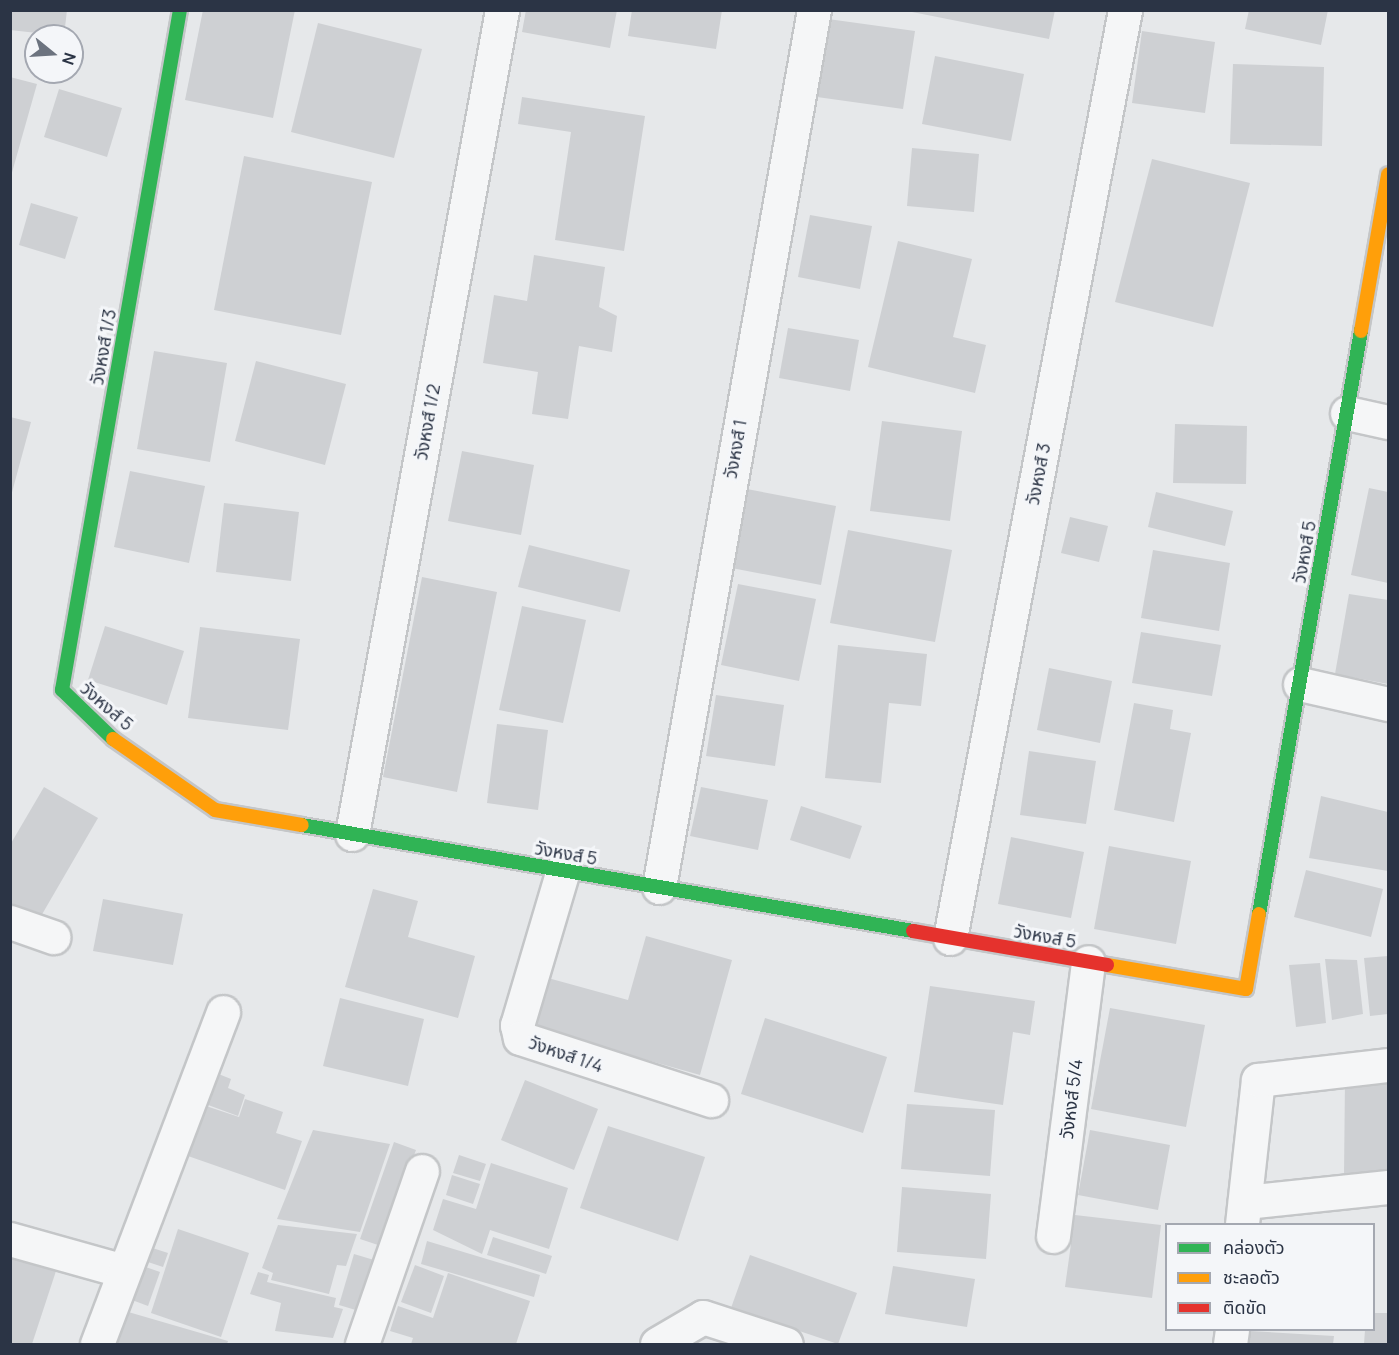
<!DOCTYPE html>
<html>
<head>
<meta charset="utf-8">
<style>
  body { margin:0 }
  #map { position:relative; width:1399px; height:1355px; overflow:hidden; background:#e6e8ea; font-family:Manrope,"Noto Sans Thai",sans-serif }
  div>[style] { position:absolute }
  .building>* { inset:0; background:#ced0d3 }
  .roads { filter:drop-shadow(2px 0 #c4c6c8) drop-shadow(-2px 0 #c4c6c8) drop-shadow(0 2px #c4c6c8) drop-shadow(0 -2px #c4c6c8) }
  .street>* { height:33px; margin:-16.5px; padding:0 16.5px; transform-origin:16.5px; border-radius:16.5px; background:#f5f6f7 }
  .fast>* { height:14px; margin:-7px; padding:0 7px; transform-origin:7px; border-radius:7px; background:#30b455 }
  .slow>* { height:14px; margin:-7px; padding:0 7px; transform-origin:7px; border-radius:7px; background:#ff9f0a }
  .jam>* { height:14px; margin:-7px; padding:0 7px; transform-origin:7px; border-radius:7px; background:#e5322d }
  span { translate:-50% -50%; white-space:nowrap; text-align:center; line-height:1.15; -webkit-text-stroke:6px #f4f6f9; paint-order:stroke }
  .street-label { font-size:18px; color:#2b3445 }
  .frame { position:absolute; inset:0; border:12px solid #2b3445; pointer-events:none }
  .legend { position:absolute; left:1165px; top:1223px; width:210px; height:108px; box-sizing:border-box; background:#f4f6f9; border:2px solid #a4a8b1; margin:0; padding:8px 10px; list-style:none; font-size:18px; color:#2b3445 }
  .legend li { display:flex; align-items:center; gap:12px; height:30px }
  .legend b { width:30px; border:2px solid #a4a8b1 }
  .north { position:absolute; left:24px; top:24px; width:60px; height:60px; box-sizing:border-box; background:#f4f6f9; border:2px solid #a4a8b1; border-radius:50%; rotate:108deg; font-size:16px; font-weight:700; line-height:24px; text-align:center; color:#2b3445 }
  .north::after { content:''; display:block; margin:auto; width:21px; height:27px; background:#6c737f; clip-path:polygon(50% 0,100% 100%,50% 72%,0 100%) }
</style>
</head>
<body>
<div id="map">
  <div class="building">
    <i style="clip-path:polygon(10px 10px,67px 10px,64px 36px,10px 30px)"></i>
    <i style="clip-path:polygon(203px 10px,295px 10px,273px 118px,185px 100px)"></i>
    <i style="clip-path:polygon(526px 10px,617px 10px,610px 48px,522px 32px)"></i>
    <i style="clip-path:polygon(632px 10px,722px 10px,716px 49px,628px 36px)"></i>
    <i style="clip-path:polygon(902px 10px,1055px 10px,1049px 39px)"></i>
    <i style="clip-path:polygon(1249px 10px,1328px 10px,1321px 45px,1245px 29px)"></i>
    <i style="clip-path:polygon(828px 19px,915px 31px,903px 109px,817px 97px)"></i>
    <i style="clip-path:polygon(318px 23px,422px 49px,394px 158px,291px 132px)"></i>
    <i style="clip-path:polygon(1142px 31px,1215px 42px,1205px 113px,1132px 103px)"></i>
    <i style="clip-path:polygon(935px 56px,1024px 74px,1011px 141px,922px 124px)"></i>
    <i style="clip-path:polygon(1233px 64px,1324px 67px,1322px 146px,1230px 144px)"></i>
    <i style="clip-path:polygon(10px 77px,37px 84px,11px 176px,10px 176px)"></i>
    <i style="clip-path:polygon(59px 89px,122px 108px,107px 157px,44px 137px)"></i>
    <i style="clip-path:polygon(522px 97px,645px 116px,624px 251px,555px 240px,571px 132px,518px 124px)"></i>
    <i style="clip-path:polygon(912px 148px,979px 154px,974px 212px,907px 206px)"></i>
    <i style="clip-path:polygon(244px 156px,372px 182px,341px 335px,214px 310px)"></i>
    <i style="clip-path:polygon(1152px 159px,1250px 183px,1213px 327px,1115px 302px)"></i>
    <i style="clip-path:polygon(31px 203px,78px 217px,65px 259px,19px 245px)"></i>
    <i style="clip-path:polygon(810px 215px,872px 226px,860px 289px,798px 277px)"></i>
    <i style="clip-path:polygon(898px 241px,972px 259px,953px 337px,986px 345px,975px 393px,868px 367px)"></i>
    <i style="clip-path:polygon(534px 255px,605px 267px,599px 307px,617px 316px,612px 352px,579px 346px,568px 419px,532px 414px,538px 372px,483px 363px,494px 295px,527px 301px)"></i>
    <i style="clip-path:polygon(788px 328px,859px 340px,850px 391px,779px 378px)"></i>
    <i style="clip-path:polygon(154px 351px,227px 363px,210px 462px,137px 449px)"></i>
    <i style="clip-path:polygon(256px 361px,346px 384px,325px 465px,235px 441px)"></i>
    <i style="clip-path:polygon(10px 417px,31px 422px,11px 496px,10px 496px)"></i>
    <i style="clip-path:polygon(882px 421px,962px 431px,950px 521px,870px 511px)"></i>
    <i style="clip-path:polygon(1175px 424px,1247px 426px,1246px 484px,1173px 483px)"></i>
    <i style="clip-path:polygon(462px 451px,534px 465px,521px 535px,448px 521px)"></i>
    <i style="clip-path:polygon(130px 471px,205px 486px,189px 563px,114px 547px)"></i>
    <i style="clip-path:polygon(731px 486px,836px 506px,821px 585px,716px 565px)"></i>
    <i style="clip-path:polygon(1369px 488px,1388px 492px,1388px 583px,1351px 575px)"></i>
    <i style="clip-path:polygon(1156px 492px,1233px 511px,1225px 546px,1148px 527px)"></i>
    <i style="clip-path:polygon(224px 503px,299px 512px,291px 581px,216px 572px)"></i>
    <i style="clip-path:polygon(1070px 517px,1108px 526px,1099px 562px,1061px 553px)"></i>
    <i style="clip-path:polygon(848px 530px,952px 550px,935px 642px,830px 623px)"></i>
    <i style="clip-path:polygon(529px 545px,630px 570px,620px 612px,518px 587px)"></i>
    <i style="clip-path:polygon(1153px 550px,1230px 563px,1219px 631px,1141px 618px)"></i>
    <i style="clip-path:polygon(422px 577px,497px 592px,457px 792px,383px 777px)"></i>
    <i style="clip-path:polygon(738px 584px,816px 599px,799px 681px,721px 665px)"></i>
    <i style="clip-path:polygon(1349px 594px,1388px 600px,1388px 684px,1335px 674px)"></i>
    <i style="clip-path:polygon(522px 606px,586px 620px,563px 723px,499px 710px)"></i>
    <i style="clip-path:polygon(105px 626px,184px 651px,167px 705px,88px 680px)"></i>
    <i style="clip-path:polygon(200px 627px,300px 639px,288px 730px,188px 718px)"></i>
    <i style="clip-path:polygon(1141px 632px,1221px 645px,1212px 696px,1132px 683px)"></i>
    <i style="clip-path:polygon(838px 645px,927px 654px,921px 706px,889px 703px,881px 783px,825px 778px)"></i>
    <i style="clip-path:polygon(1049px 668px,1112px 681px,1100px 743px,1037px 730px)"></i>
    <i style="clip-path:polygon(716px 695px,784px 705px,775px 766px,706px 756px)"></i>
    <i style="clip-path:polygon(1134px 703px,1173px 710px,1170px 729px,1191px 733px,1174px 822px,1114px 810px)"></i>
    <i style="clip-path:polygon(497px 724px,548px 730px,538px 810px,487px 803px)"></i>
    <i style="clip-path:polygon(1029px 751px,1096px 761px,1086px 824px,1020px 815px)"></i>
    <i style="clip-path:polygon(44px 787px,98px 818px,37px 923px,10px 907px,10px 845px)"></i>
    <i style="clip-path:polygon(701px 787px,768px 800px,758px 850px,690px 836px)"></i>
    <i style="clip-path:polygon(1321px 796px,1388px 812px,1388px 871px,1309px 858px)"></i>
    <i style="clip-path:polygon(801px 806px,862px 826px,850px 859px,790px 840px)"></i>
    <i style="clip-path:polygon(1011px 837px,1084px 852px,1071px 918px,998px 904px)"></i>
    <i style="clip-path:polygon(1109px 846px,1191px 861px,1176px 944px,1094px 929px)"></i>
    <i style="clip-path:polygon(1306px 870px,1383px 889px,1371px 937px,1294px 917px)"></i>
    <i style="clip-path:polygon(373px 889px,418px 901px,408px 937px,475px 956px,458px 1018px,345px 987px)"></i>
    <i style="clip-path:polygon(103px 899px,183px 914px,173px 965px,93px 951px)"></i>
    <i style="clip-path:polygon(646px 936px,732px 960px,700px 1075px,534px 1028px,548px 978px,628px 1000px)"></i>
    <i style="clip-path:polygon(1388px 956px,1388px 1014px,1370px 1016px,1364px 958px)"></i>
    <i style="clip-path:polygon(1325px 959px,1357px 960px,1363px 1014px,1332px 1020px)"></i>
    <i style="clip-path:polygon(1320px 963px,1326px 1023px,1296px 1027px,1289px 965px)"></i>
    <i style="clip-path:polygon(930px 986px,1035px 1001px,1030px 1035px,1013px 1032px,1003px 1105px,914px 1092px)"></i>
    <i style="clip-path:polygon(340px 998px,424px 1019px,408px 1086px,323px 1066px)"></i>
    <i style="clip-path:polygon(1110px 1008px,1205px 1025px,1186px 1127px,1091px 1109px)"></i>
    <i style="clip-path:polygon(765px 1018px,887px 1057px,863px 1133px,741px 1094px)"></i>
    <i style="clip-path:polygon(211px 1071px,231px 1079px,228px 1088px,245px 1095px,238px 1116px,200px 1102px)"></i>
    <i style="clip-path:polygon(525px 1080px,598px 1109px,574px 1170px,501px 1140px)"></i>
    <i style="clip-path:polygon(1345px 1080px,1388px 1080px,1388px 1175px,1344px 1175px)"></i>
    <i style="clip-path:polygon(245px 1099px,283px 1112px,276px 1133px,302px 1141px,285px 1190px,188px 1156px,206px 1106px,239px 1117px)"></i>
    <i style="clip-path:polygon(907px 1104px,995px 1110px,990px 1176px,901px 1169px)"></i>
    <i style="clip-path:polygon(608px 1126px,705px 1157px,678px 1241px,580px 1208px)"></i>
    <i style="clip-path:polygon(313px 1130px,390px 1144px,360px 1232px,277px 1219px)"></i>
    <i style="clip-path:polygon(1090px 1130px,1170px 1145px,1158px 1210px,1078px 1195px)"></i>
    <i style="clip-path:polygon(394px 1142px,416px 1150px,381px 1246px,360px 1239px)"></i>
    <i style="clip-path:polygon(459px 1155px,486px 1164px,480px 1181px,453px 1173px)"></i>
    <i style="clip-path:polygon(491px 1163px,568px 1188px,549px 1249px,490px 1230px,482px 1254px,433px 1230px,443px 1199px,476px 1209px)"></i>
    <i style="clip-path:polygon(452px 1175px,480px 1184px,473px 1204px,446px 1195px)"></i>
    <i style="clip-path:polygon(902px 1187px,991px 1194px,986px 1259px,897px 1252px)"></i>
    <i style="clip-path:polygon(1075px 1215px,1161px 1225px,1152px 1298px,1065px 1287px)"></i>
    <i style="clip-path:polygon(278px 1225px,357px 1234px,346px 1266px,337px 1265px,329px 1294px,271px 1280px,273px 1273px,262px 1268px)"></i>
    <i style="clip-path:polygon(178px 1229px,249px 1253px,221px 1337px,151px 1313px)"></i>
    <i style="clip-path:polygon(493px 1237px,552px 1256px,546px 1274px,487px 1255px)"></i>
    <i style="clip-path:polygon(427px 1241px,540px 1275px,534px 1297px,421px 1264px)"></i>
    <i style="clip-path:polygon(140px 1244px,168px 1253px,163px 1267px,136px 1258px)"></i>
    <i style="clip-path:polygon(354px 1254px,374px 1260px,359px 1311px,339px 1305px)"></i>
    <i style="clip-path:polygon(750px 1255px,857px 1293px,838px 1344px,731px 1308px)"></i>
    <i style="clip-path:polygon(10px 1257px,56px 1271px,32px 1344px,10px 1344px)"></i>
    <i style="clip-path:polygon(137px 1264px,160px 1272px,148px 1306px,124px 1297px)"></i>
    <i style="clip-path:polygon(415px 1265px,444px 1276px,431px 1313px,401px 1302px)"></i>
    <i style="clip-path:polygon(893px 1266px,975px 1279px,967px 1327px,885px 1314px)"></i>
    <i style="clip-path:polygon(258px 1272px,269px 1275px,267px 1282px,336px 1298px,334px 1307px,343px 1309px,333px 1338px,275px 1331px,281px 1303px,250px 1294px)"></i>
    <i style="clip-path:polygon(448px 1273px,530px 1301px,516px 1344px,411px 1344px,413px 1338px,390px 1331px,398px 1306px,433px 1318px)"></i>
    <i style="clip-path:polygon(118px 1309px,228px 1341px,227px 1344px,107px 1344px)"></i>
    <i style="clip-path:polygon(1374px 1313px,1388px 1313px,1388px 1344px,1364px 1344px,1365px 1330px,1374px 1330px)"></i>
    <i style="clip-path:polygon(1250px 1331px,1334px 1336px,1333px 1344px,1249px 1344px)"></i>
  </div>
  <div class="roads">
    <div class="street">
      <i style="left:1347px;top:413px;width:42px;rotate:12.4deg"></i>
      <i style="left:1300px;top:684px;width:90px;rotate:12.8deg"></i>
      <i style="left:352px;top:834px;width:838px;rotate:-79.68deg"></i>
      <i style="left:563px;top:870px;width:162px;rotate:106.5deg"></i>
      <i style="left:517px;top:1025px;width:13px;rotate:77deg"></i>
      <i style="left:520px;top:1038px;width:201px;rotate:18deg"></i>
      <i style="left:659px;top:887px;width:891px;rotate:-79.98deg"></i>
      <i style="left:10px;top:922px;width:46px;rotate:19.2deg"></i>
      <i style="left:950px;top:938px;width:944px;rotate:-79.32deg"></i>
      <i style="left:1245px;top:1202px;width:144px;rotate:-6deg"></i>
      <i style="left:1242px;top:1224px;width:145px;rotate:-83.7deg"></i>
      <i style="left:1258px;top:1080px;width:131px;rotate:-6.6deg"></i>
      <i style="left:1053px;top:1236px;width:276px;rotate:-82.7deg"></i>
      <i style="left:10px;top:1239px;width:118px;rotate:15.7deg"></i>
      <i style="left:97px;top:1344px;width:355px;rotate:-69.2deg"></i>
      <i style="left:362px;top:1344px;width:183px;rotate:-70.9deg"></i>
      <i style="left:657px;top:1344px;width:53px;rotate:-30.4deg"></i>
      <i style="left:703px;top:1317px;width:87px;rotate:18deg"></i>
      <i style="left:1230px;top:1344px;width:14px;rotate:-82deg"></i>
    </div>
    <div class="fast">
      <i style="left:113px;top:739px;width:71px;rotate:-136.1deg"></i>
      <i style="left:62px;top:690px;width:690px;rotate:-80.16deg"></i>
      <i style="left:302px;top:825px;width:620px;rotate:9.84deg"></i>
      <i style="left:1259px;top:914px;width:592px;rotate:-80.08deg"></i>
    </div>
    <div class="slow">
      <i style="left:1361px;top:331px;width:159px;rotate:-80.2deg"></i>
      <i style="left:113px;top:739px;width:124px;rotate:34.8deg"></i>
      <i style="left:215px;top:810px;width:88px;rotate:9.8deg"></i>
      <i style="left:1107px;top:965px;width:141px;rotate:9.8deg"></i>
      <i style="left:1246px;top:989px;width:76px;rotate:-80.2deg"></i>
    </div>
    <div class="jam">
      <i style="left:913px;top:931px;width:197px;rotate:9.9deg"></i>
    </div>
  </div>
  <div class="street-label">
    <span style="left:103px;top:347px;rotate:-80deg">วังหงส์ 1/3</span>
    <span style="left:427px;top:422px;rotate:-80deg">วังหงส์ 1/2</span>
    <span style="left:735px;top:449px;rotate:-80deg">วังหงส์ 1</span>
    <span style="left:1038px;top:474px;rotate:-79deg">วังหงส์ 3</span>
    <span style="left:1304px;top:552px;rotate:-80deg">วังหงส์ 5</span>
    <span style="left:107px;top:706px;rotate:41deg">วังหงส์ 5</span>
    <span style="left:566px;top:853px;rotate:10deg">วังหงส์ 5</span>
    <span style="left:1045px;top:936px;rotate:10deg">วังหงส์ 5</span>
    <span style="left:566px;top:1054px;rotate:19deg">วังหงส์ 1/4</span>
    <span style="left:1071px;top:1099px;rotate:-83deg">วังหงส์ 5/4</span>
  </div>
  <div class="frame"></div>
  <ul class="legend">
  <li><b style="height:8px;background:#30b455"></b>คล่องตัว</li>
  <li><b style="height:8px;background:#ff9f0a"></b>ชะลอตัว</li>
  <li><b style="height:8px;background:#e5322d"></b>ติดขัด</li>
  </ul>
  <div class="north">N</div>
</div>
</body>
</html>
